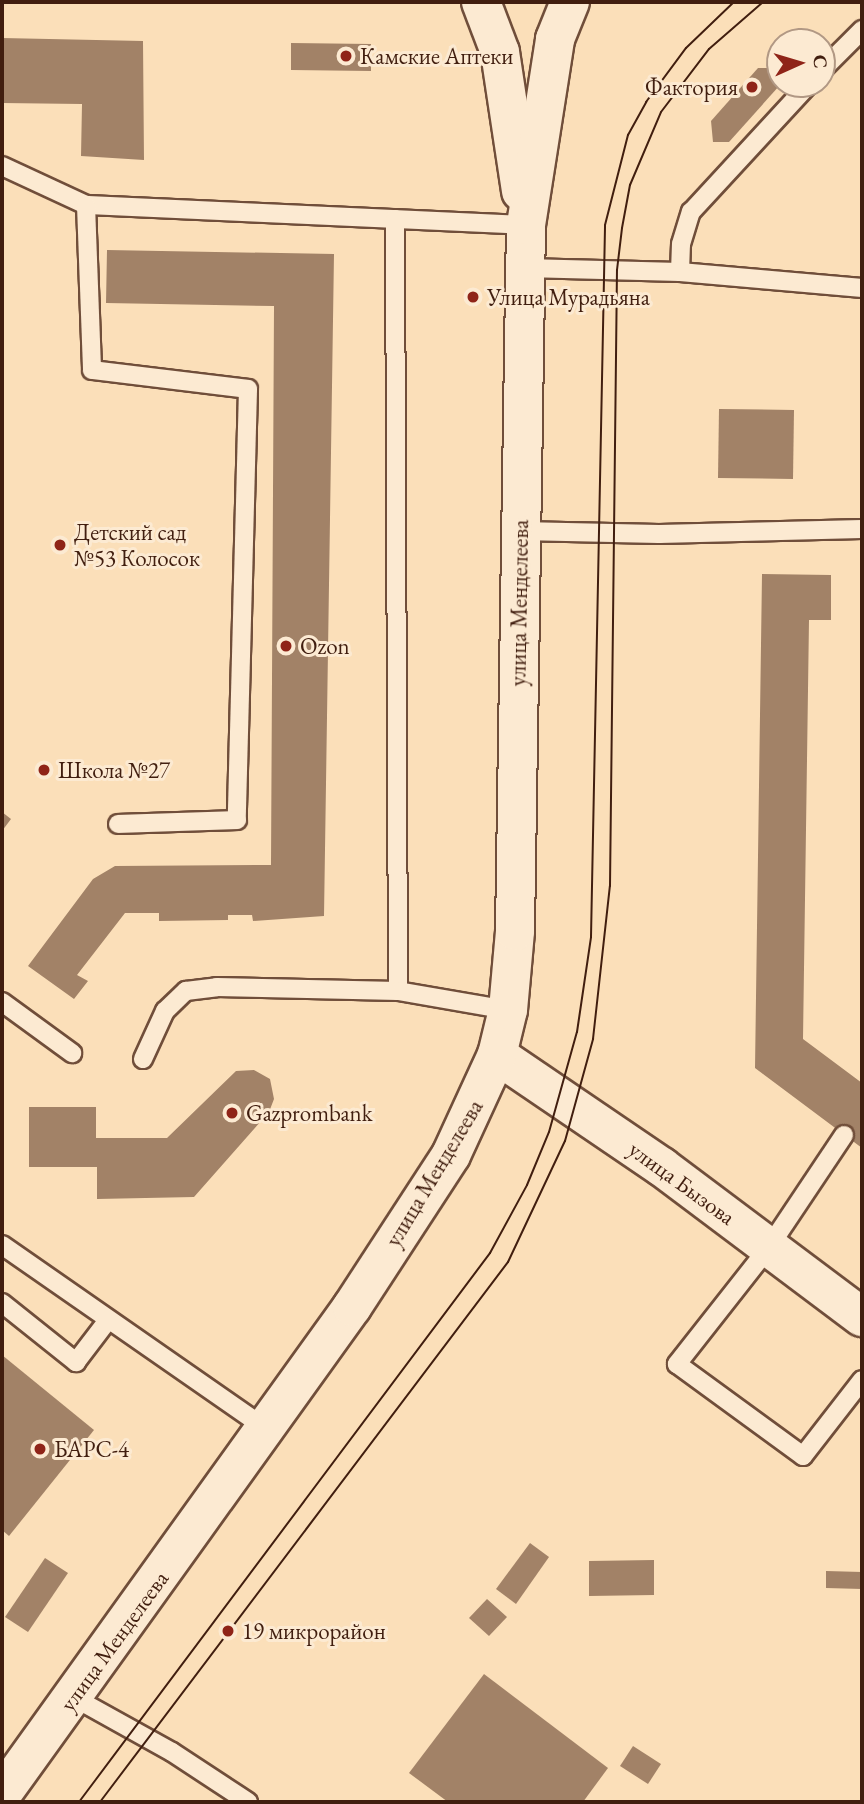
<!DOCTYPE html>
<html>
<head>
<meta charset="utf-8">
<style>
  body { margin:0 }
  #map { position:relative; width:864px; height:1804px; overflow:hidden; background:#fbdfb9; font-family:"EB Garamond",serif }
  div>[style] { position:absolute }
  .building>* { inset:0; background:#a28267 }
  .roads { filter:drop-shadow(2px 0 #704e3a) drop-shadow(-2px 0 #704e3a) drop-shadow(0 2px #704e3a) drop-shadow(0 -2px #704e3a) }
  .service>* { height:18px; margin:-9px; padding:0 9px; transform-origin:9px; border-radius:9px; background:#fcead2 }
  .tertiary>* { height:38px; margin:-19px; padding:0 19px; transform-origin:19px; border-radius:19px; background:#fcead2 }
  .secondary>* { height:38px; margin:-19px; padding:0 19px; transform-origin:19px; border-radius:19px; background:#fcead2 }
  .tram>* { height:2px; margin:-1px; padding:0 1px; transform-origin:1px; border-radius:1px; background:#411e0f }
  .dots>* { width:19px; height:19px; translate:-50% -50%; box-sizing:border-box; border:4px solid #fcead2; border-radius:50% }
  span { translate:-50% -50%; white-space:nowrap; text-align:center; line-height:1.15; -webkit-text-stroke:6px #fcead2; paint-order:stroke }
  .poi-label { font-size:23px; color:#411e0f }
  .left { translate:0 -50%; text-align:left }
  .right { translate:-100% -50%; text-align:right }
  .street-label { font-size:23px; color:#411e0f }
  .frame { position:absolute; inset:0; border:4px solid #411e0f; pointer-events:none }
  .north { position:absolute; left:766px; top:28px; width:70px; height:70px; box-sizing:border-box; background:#fcead2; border:2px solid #b19884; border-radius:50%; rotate:86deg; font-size:19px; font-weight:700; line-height:28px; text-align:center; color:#411e0f }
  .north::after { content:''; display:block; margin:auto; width:24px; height:32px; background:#8f2418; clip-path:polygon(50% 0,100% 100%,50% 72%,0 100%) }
</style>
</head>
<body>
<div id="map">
  <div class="building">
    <i style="clip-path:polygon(2px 38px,143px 41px,144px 160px,81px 156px,82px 104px,2px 103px)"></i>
    <i style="clip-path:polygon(291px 43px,371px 44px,371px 71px,291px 70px)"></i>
    <i style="clip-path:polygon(758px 68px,779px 68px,780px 85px,729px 142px,713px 142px,711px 121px)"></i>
    <i style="clip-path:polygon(107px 250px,334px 254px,324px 916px,253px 921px,252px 915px,228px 915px,228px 920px,159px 921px,159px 913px,125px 913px,77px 975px,88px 981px,74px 999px,28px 966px,93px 879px,115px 866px,271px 865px,274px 306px,106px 303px)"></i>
    <i style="clip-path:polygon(719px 409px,794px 410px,793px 479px,718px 478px)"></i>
    <i style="clip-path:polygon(762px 574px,831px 575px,831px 620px,809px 620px,803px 1039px,862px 1083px,862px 1148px,755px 1068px)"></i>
    <i style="clip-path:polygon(2px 812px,11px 819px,2px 831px)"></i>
    <i style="clip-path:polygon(254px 1070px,270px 1079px,274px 1099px,269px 1112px,194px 1197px,97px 1199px,97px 1167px,29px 1167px,29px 1107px,96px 1107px,96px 1138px,167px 1138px,236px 1071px)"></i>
    <i style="clip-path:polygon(2px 1355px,94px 1430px,9px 1536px,2px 1530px)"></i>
    <i style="clip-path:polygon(530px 1543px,549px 1557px,516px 1604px,496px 1589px)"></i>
    <i style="clip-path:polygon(45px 1558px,68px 1573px,28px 1632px,5px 1617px)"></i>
    <i style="clip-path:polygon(654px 1560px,654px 1595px,589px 1596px,589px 1561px)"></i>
    <i style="clip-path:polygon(826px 1571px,862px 1572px,862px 1589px,826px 1588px)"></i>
    <i style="clip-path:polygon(487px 1599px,507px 1617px,489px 1636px,469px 1618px)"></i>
    <i style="clip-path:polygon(484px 1674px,608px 1768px,583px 1802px,448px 1802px,409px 1773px)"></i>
    <i style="clip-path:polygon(633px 1746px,661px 1764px,648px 1784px,620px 1766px)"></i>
  </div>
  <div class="roads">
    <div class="service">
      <i style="left:822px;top:70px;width:57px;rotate:-45deg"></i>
      <i style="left:2px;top:166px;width:93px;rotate:24.9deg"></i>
      <i style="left:86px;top:205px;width:440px;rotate:2.6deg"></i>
      <i style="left:86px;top:205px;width:165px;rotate:87.9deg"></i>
      <i style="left:92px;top:370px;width:157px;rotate:6.9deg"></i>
      <i style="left:248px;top:389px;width:431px;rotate:91.5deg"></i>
      <i style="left:237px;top:820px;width:119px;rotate:178.1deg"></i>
      <i style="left:395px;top:219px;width:772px;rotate:89.78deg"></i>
      <i style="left:525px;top:268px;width:155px;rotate:1.5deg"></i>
      <i style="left:680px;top:272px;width:183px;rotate:5deg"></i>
      <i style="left:680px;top:272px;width:28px;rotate:-88deg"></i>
      <i style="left:681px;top:244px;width:34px;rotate:-73deg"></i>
      <i style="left:691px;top:212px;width:174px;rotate:-47.3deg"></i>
      <i style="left:520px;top:531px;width:139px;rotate:1.2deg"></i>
      <i style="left:659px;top:534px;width:203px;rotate:-1.4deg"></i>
      <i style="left:2px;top:1002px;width:87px;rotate:36.1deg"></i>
      <i style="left:143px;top:1059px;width:53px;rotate:-65.4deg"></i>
      <i style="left:165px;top:1011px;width:29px;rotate:-44deg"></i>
      <i style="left:186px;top:991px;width:31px;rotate:-7deg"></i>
      <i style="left:217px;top:987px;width:181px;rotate:1.3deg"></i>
      <i style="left:398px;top:991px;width:112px;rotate:9.8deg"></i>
      <i style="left:844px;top:1135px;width:135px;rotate:123.8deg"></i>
      <i style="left:769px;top:1247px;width:149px;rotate:128.2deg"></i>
      <i style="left:677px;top:1364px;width:156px;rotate:36.1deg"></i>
      <i style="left:803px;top:1456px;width:96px;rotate:-52.2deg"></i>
      <i style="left:2px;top:1245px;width:323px;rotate:34.8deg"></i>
      <i style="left:2px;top:1303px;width:95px;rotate:38.6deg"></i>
      <i style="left:76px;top:1362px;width:53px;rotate:-52.7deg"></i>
      <i style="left:73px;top:1697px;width:113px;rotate:29.1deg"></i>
      <i style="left:172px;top:1752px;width:91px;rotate:33.3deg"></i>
    </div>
    <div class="tertiary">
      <i style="left:497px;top:1055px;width:199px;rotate:34.2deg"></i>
      <i style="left:662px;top:1167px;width:250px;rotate:36.9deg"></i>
    </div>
    <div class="secondary">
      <i style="left:481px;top:2px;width:53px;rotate:69.2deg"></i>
      <i style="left:500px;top:52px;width:141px;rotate:81.4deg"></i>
      <i style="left:2px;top:1794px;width:600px;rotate:-54.3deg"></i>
      <i style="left:352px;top:1307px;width:181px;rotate:-56.9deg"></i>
      <i style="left:451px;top:1155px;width:110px;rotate:-65.3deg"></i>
      <i style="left:497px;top:1055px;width:46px;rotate:-76.3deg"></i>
      <i style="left:508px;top:1010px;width:79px;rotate:-84.9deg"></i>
      <i style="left:515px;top:931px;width:706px;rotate:-89.11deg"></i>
      <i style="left:526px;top:225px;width:188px;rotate:-81.1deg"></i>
      <i style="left:555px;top:39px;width:40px;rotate:-68deg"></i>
    </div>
  </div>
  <div class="tram">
    <i style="left:79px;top:1802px;width:686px;rotate:-53.18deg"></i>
    <i style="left:490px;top:1253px;width:77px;rotate:-61.4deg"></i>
    <i style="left:527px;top:1185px;width:57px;rotate:-67.5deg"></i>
    <i style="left:549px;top:1132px;width:104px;rotate:-74.4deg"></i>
    <i style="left:577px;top:1032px;width:96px;rotate:-81.6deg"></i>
    <i style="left:591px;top:937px;width:712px;rotate:-88.87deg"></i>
    <i style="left:605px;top:225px;width:93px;rotate:-75.7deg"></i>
    <i style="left:628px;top:135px;width:38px;rotate:-61deg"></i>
    <i style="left:646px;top:102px;width:67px;rotate:-53.5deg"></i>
    <i style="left:686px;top:48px;width:66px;rotate:-43.8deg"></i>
    <i style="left:100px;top:1802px;width:677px;rotate:-52.93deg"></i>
    <i style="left:508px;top:1262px;width:134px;rotate:-64.8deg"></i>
    <i style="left:565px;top:1141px;width:106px;rotate:-74.6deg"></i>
    <i style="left:593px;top:1039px;width:154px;rotate:-83.7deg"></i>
    <i style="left:610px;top:886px;width:616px;rotate:-89.35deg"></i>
    <i style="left:617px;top:270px;width:42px;rotate:-83.2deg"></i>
    <i style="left:622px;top:228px;width:44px;rotate:-79.5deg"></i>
    <i style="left:630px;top:185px;width:79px;rotate:-67deg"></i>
    <i style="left:661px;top:112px;width:79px;rotate:-52.7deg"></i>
    <i style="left:709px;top:49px;width:72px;rotate:-41deg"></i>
  </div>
  <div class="dots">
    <i style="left:346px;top:56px;background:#8f2418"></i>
    <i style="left:752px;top:87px;background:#8f2418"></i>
    <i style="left:473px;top:297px;background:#8f2418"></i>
    <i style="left:60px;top:545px;background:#8f2418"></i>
    <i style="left:286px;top:646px;background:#8f2418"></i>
    <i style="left:44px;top:770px;background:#8f2418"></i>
    <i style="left:232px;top:1113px;background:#8f2418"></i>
    <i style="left:40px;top:1449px;background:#8f2418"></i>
    <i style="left:228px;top:1631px;background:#8f2418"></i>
  </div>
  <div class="poi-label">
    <span class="left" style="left:360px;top:56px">Камские Аптеки</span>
    <span class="right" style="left:738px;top:87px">Фактория</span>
    <span class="left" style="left:487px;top:297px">Улица Мурадьяна</span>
    <span class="left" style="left:74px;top:545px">Детский сад<br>№53 Колосок</span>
    <span class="left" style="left:300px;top:646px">Ozon</span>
    <span class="left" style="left:58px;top:770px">Школа №27</span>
    <span class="left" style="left:246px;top:1113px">Gazprombank</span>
    <span class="left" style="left:54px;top:1449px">БАРС-4</span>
    <span class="left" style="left:242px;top:1631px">19 микрорайон</span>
  </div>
  <div class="street-label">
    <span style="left:519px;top:603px;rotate:-89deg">улица Менделеева</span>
    <span style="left:434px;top:1173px;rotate:-59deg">улица Менделеева</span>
    <span style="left:682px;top:1183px;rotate:36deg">улица Бызова</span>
    <span style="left:114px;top:1641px;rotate:-54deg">улица Менделеева</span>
  </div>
  <div class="frame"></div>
  <div class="north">С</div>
</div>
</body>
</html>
